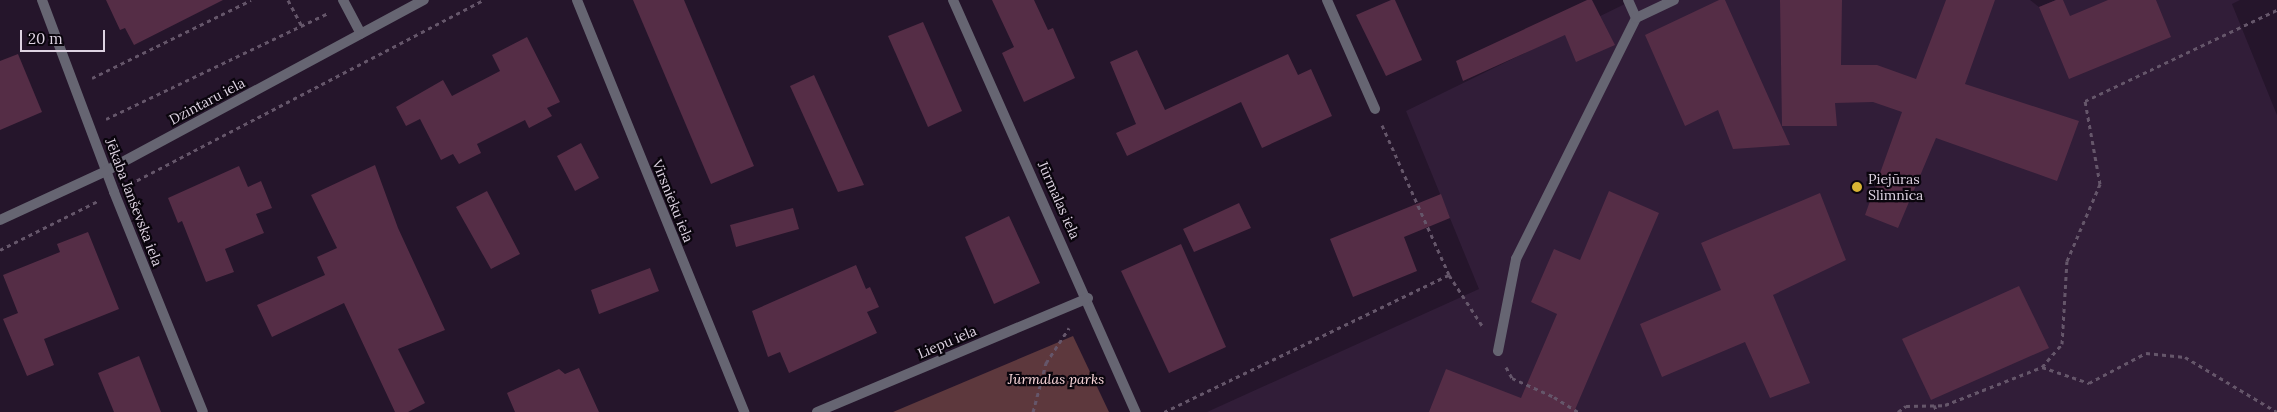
<!DOCTYPE html>
<html>
<head>
<meta charset="utf-8">
<style>
  body { margin:0 }
  #map { position:relative; width:2277px; height:412px; overflow:hidden; background:#25152b; font-family:Lora,serif }
  div>[style] { position:absolute }
  .built>* { inset:0; background:#311d38 }
  .green>* { inset:0; background:#5d383d }
  .building>* { inset:0; background:#552d46 }
  .path>* { height:3px; margin-top:-1.5px; transform-origin:0; background:repeating-linear-gradient(90deg,#65566a 0 4px,transparent 0 8px) }
  .lane>* { height:10px; margin:-5px; padding:0 5px; transform-origin:5px; border-radius:5px; background:#666572 }
  .street>* { height:10px; margin:-5px; padding:0 5px; transform-origin:5px; border-radius:5px; background:#666572 }
  .dots>* { width:14px; height:14px; translate:-50% -50%; box-sizing:border-box; border:2px solid #0a050d; border-radius:50% }
  span { translate:-50% -50%; white-space:nowrap; text-align:center; line-height:1.15; -webkit-text-stroke:4.5px #0a050d; paint-order:stroke }
  .street-label { font-size:14px; color:#ded3e2 }
  .poi-label { font-size:14px; color:#ded3e2 }
  .left { translate:0 -50%; text-align:left }
  .park-label { font-size:14px; color:#f9d6d9; font-style:italic }
  .scale { position:absolute; left:20px; top:30px; width:85px; height:22px; box-sizing:border-box; border:2px solid #ded3e2; border-top:0; padding-left:6px; font-size:15px; line-height:18px; white-space:nowrap; color:#ded3e2; -webkit-text-stroke:4px #0a050d; paint-order:stroke }
</style>
</head>
<body>
<div id="map">
  <div class="built">
    <i style="clip-path:polygon(1633px 0,2030px 0,2039px 7px,2056px 0,2240px 0,2232px 4px,2277px 115px,2277px 412px,1207px 412px,1479px 289px,1406px 111px)"></i>
  </div>
  <div class="green">
    <i style="clip-path:polygon(1073px 336px,1109px 412px,893px 412px)"></i>
  </div>
  <div class="building">
    <i style="clip-path:polygon(106px 0,223px 0,134px 45px,125px 28px,120px 30px)"></i>
    <i style="clip-path:polygon(633px 0,684px 0,754px 166px,711px 184px)"></i>
    <i style="clip-path:polygon(992px 0,1034px 0,1048px 30px,1053px 28px,1075px 78px,1024px 102px,1002px 53px,1014px 47px)"></i>
    <i style="clip-path:polygon(1391px 0,1395px 0,1422px 60px,1386px 76px,1356px 15px)"></i>
    <i style="clip-path:polygon(1587px 0,1592px 0,1615px 45px,1576px 62px,1565px 35px,1463px 81px,1456px 61px)"></i>
    <i style="clip-path:polygon(1719px 0,1725px 0,1790px 145px,1733px 149px,1718px 110px,1685px 126px,1645px 35px)"></i>
    <i style="clip-path:polygon(1780px 0,1842px 0,1841px 65px,1877px 65px,1916px 79px,1946px 0,1995px 0,1965px 84px,2079px 121px,2057px 181px,1936px 138px,1898px 228px,1865px 215px,1902px 112px,1873px 102px,1835px 103px,1837px 126px,1782px 126px)"></i>
    <i style="clip-path:polygon(2056px 0,2063px 0,2070px 16px,2108px 0,2156px 0,2171px 37px,2069px 79px,2039px 7px)"></i>
    <i style="clip-path:polygon(923px 22px,962px 111px,928px 127px,888px 36px)"></i>
    <i style="clip-path:polygon(527px 37px,560px 102px,547px 108px,552px 116px,529px 128px,525px 120px,477px 144px,481px 153px,459px 164px,453px 154px,441px 160px,420px 119px,406px 126px,396px 107px,443px 80px,452px 96px,500px 71px,492px 55px)"></i>
    <i style="clip-path:polygon(1137px 50px,1165px 110px,1288px 54px,1298px 75px,1311px 69px,1332px 116px,1262px 148px,1241px 102px,1127px 156px,1116px 133px,1136px 124px,1110px 62px)"></i>
    <i style="clip-path:polygon(18px 54px,42px 112px,0 130px,0 61px)"></i>
    <i style="clip-path:polygon(814px 75px,864px 185px,838px 192px,790px 86px)"></i>
    <i style="clip-path:polygon(581px 143px,599px 178px,575px 191px,557px 156px)"></i>
    <i style="clip-path:polygon(375px 165px,398px 228px,445px 330px,398px 349px,425px 403px,408px 412px,395px 412px,344px 303px,272px 337px,257px 305px,325px 275px,317px 257px,337px 248px,311px 195px)"></i>
    <i style="clip-path:polygon(239px 166px,248px 187px,261px 181px,272px 208px,256px 214px,264px 233px,225px 249px,234px 272px,206px 282px,182px 221px,178px 223px,168px 198px)"></i>
    <i style="clip-path:polygon(487px 191px,520px 254px,491px 269px,456px 207px)"></i>
    <i style="clip-path:polygon(1609px 191px,1659px 213px,1574px 412px,1429px 412px,1446px 369px,1521px 398px,1557px 314px,1531px 302px,1554px 249px,1580px 260px)"></i>
    <i style="clip-path:polygon(1820px 193px,1846px 260px,1773px 295px,1810px 383px,1770px 398px,1745px 342px,1662px 377px,1640px 324px,1721px 290px,1701px 243px)"></i>
    <i style="clip-path:polygon(1441px 194px,1450px 218px,1404px 237px,1417px 271px,1353px 297px,1330px 239px)"></i>
    <i style="clip-path:polygon(1239px 203px,1251px 228px,1194px 252px,1183px 229px)"></i>
    <i style="clip-path:polygon(793px 208px,799px 229px,736px 247px,730px 225px)"></i>
    <i style="clip-path:polygon(1009px 216px,1040px 283px,994px 304px,965px 237px)"></i>
    <i style="clip-path:polygon(88px 232px,119px 309px,44px 339px,54px 365px,27px 376px,3px 319px,18px 313px,3px 275px,60px 252px,57px 244px)"></i>
    <i style="clip-path:polygon(1181px 244px,1226px 347px,1169px 373px,1121px 271px)"></i>
    <i style="clip-path:polygon(856px 265px,866px 289px,870px 287px,879px 307px,867px 312px,877px 333px,789px 373px,780px 352px,768px 357px,752px 311px)"></i>
    <i style="clip-path:polygon(650px 268px,659px 291px,599px 314px,591px 290px)"></i>
    <i style="clip-path:polygon(2019px 286px,2049px 348px,1931px 400px,1902px 339px)"></i>
    <i style="clip-path:polygon(139px 356px,161px 412px,114px 412px,98px 373px)"></i>
    <i style="clip-path:polygon(579px 368px,599px 412px,515px 412px,507px 393px,559px 369px,565px 374px)"></i>
  </div>
  <div class="path">
    <i style="left:288px;top:0;width:30px;rotate:62deg"></i>
    <i style="left:92px;top:78px;width:177px;rotate:-26.1deg"></i>
    <i style="left:106px;top:119px;width:246px;rotate:-25.5deg"></i>
    <i style="left:1382px;top:125px;width:164px;rotate:65.9deg"></i>
    <i style="left:1449px;top:275px;width:62px;rotate:56.8deg"></i>
    <i style="left:130px;top:184px;width:399px;rotate:-27.5deg"></i>
    <i style="left:0;top:250px;width:110px;rotate:-26.6deg"></i>
    <i style="left:1506px;top:367px;width:13px;rotate:61deg"></i>
    <i style="left:1512px;top:378px;width:46px;rotate:24.3deg"></i>
    <i style="left:1554px;top:397px;width:28px;rotate:32deg"></i>
    <i style="left:2042px;top:367px;width:50px;rotate:18.8deg"></i>
    <i style="left:2089px;top:383px;width:64px;rotate:-27.8deg"></i>
    <i style="left:2146px;top:353px;width:39px;rotate:6deg"></i>
    <i style="left:2185px;top:357px;width:107px;rotate:30.9deg"></i>
    <i style="left:1934px;top:405px;width:8px;rotate:67deg"></i>
    <i style="left:1033px;top:412px;width:51px;rotate:-75.1deg"></i>
    <i style="left:1046px;top:363px;width:42px;rotate:-56.7deg"></i>
    <i style="left:1164px;top:412px;width:316px;rotate:-25.7deg"></i>
    <i style="left:1898px;top:412px;width:10px;rotate:-37deg"></i>
    <i style="left:1906px;top:406px;width:39px;rotate:-1deg"></i>
    <i style="left:1945px;top:405px;width:104px;rotate:-21.4deg"></i>
    <i style="left:2042px;top:367px;width:30px;rotate:-49deg"></i>
    <i style="left:2062px;top:344px;width:83px;rotate:-86.6deg"></i>
    <i style="left:2067px;top:261px;width:84px;rotate:-66.8deg"></i>
    <i style="left:2100px;top:184px;width:84px;rotate:-100.2deg"></i>
    <i style="left:2085px;top:101px;width:212px;rotate:-25.4deg"></i>
  </div>
  <div class="lane">
    <i style="left:343px;top:0;width:38px;rotate:62deg"></i>
    <i style="left:1498px;top:351px;width:94px;rotate:-78.9deg"></i>
    <i style="left:1516px;top:259px;width:269px;rotate:-63.5deg"></i>
  </div>
  <div class="street">
    <i style="left:42px;top:0;width:205px;rotate:69.4deg"></i>
    <i style="left:114px;top:192px;width:237px;rotate:68deg"></i>
    <i style="left:577px;top:0;width:445px;rotate:67.9deg"></i>
    <i style="left:953px;top:0;width:451px;rotate:66.1deg"></i>
    <i style="left:1327px;top:0;width:119px;rotate:66.2deg"></i>
    <i style="left:1628px;top:0;width:20px;rotate:66deg"></i>
    <i style="left:1636px;top:18px;width:42px;rotate:-25.3deg"></i>
    <i style="left:0;top:220px;width:117px;rotate:-24.8deg"></i>
    <i style="left:106px;top:171px;width:361px;rotate:-28.3deg"></i>
    <i style="left:817px;top:412px;width:294px;rotate:-22.8deg"></i>
  </div>
  <div class="dots">
    <i style="left:1857px;top:187px;background:#d8b434"></i>
  </div>
  <div class="street-label">
    <span style="left:207px;top:101px;rotate:-28deg">Dzintaru iela</span>
    <span style="left:1059px;top:200px;rotate:66deg">Jūrmalas iela</span>
    <span style="left:673px;top:201px;rotate:68deg">Virsnieku iela</span>
    <span style="left:134px;top:202px;rotate:69deg">Jēkaba Janševska iela</span>
    <span style="left:947px;top:342px;rotate:-23deg">Liepu iela</span>
  </div>
  <div class="poi-label">
    <span class="left" style="left:1868px;top:187px">Piejūras<br>Slimnīca</span>
  </div>
  <div class="park-label">
    <span style="left:1056px;top:379px">Jūrmalas parks</span>
  </div>
  <div class="scale">20 m</div>
</div>
</body>
</html>
